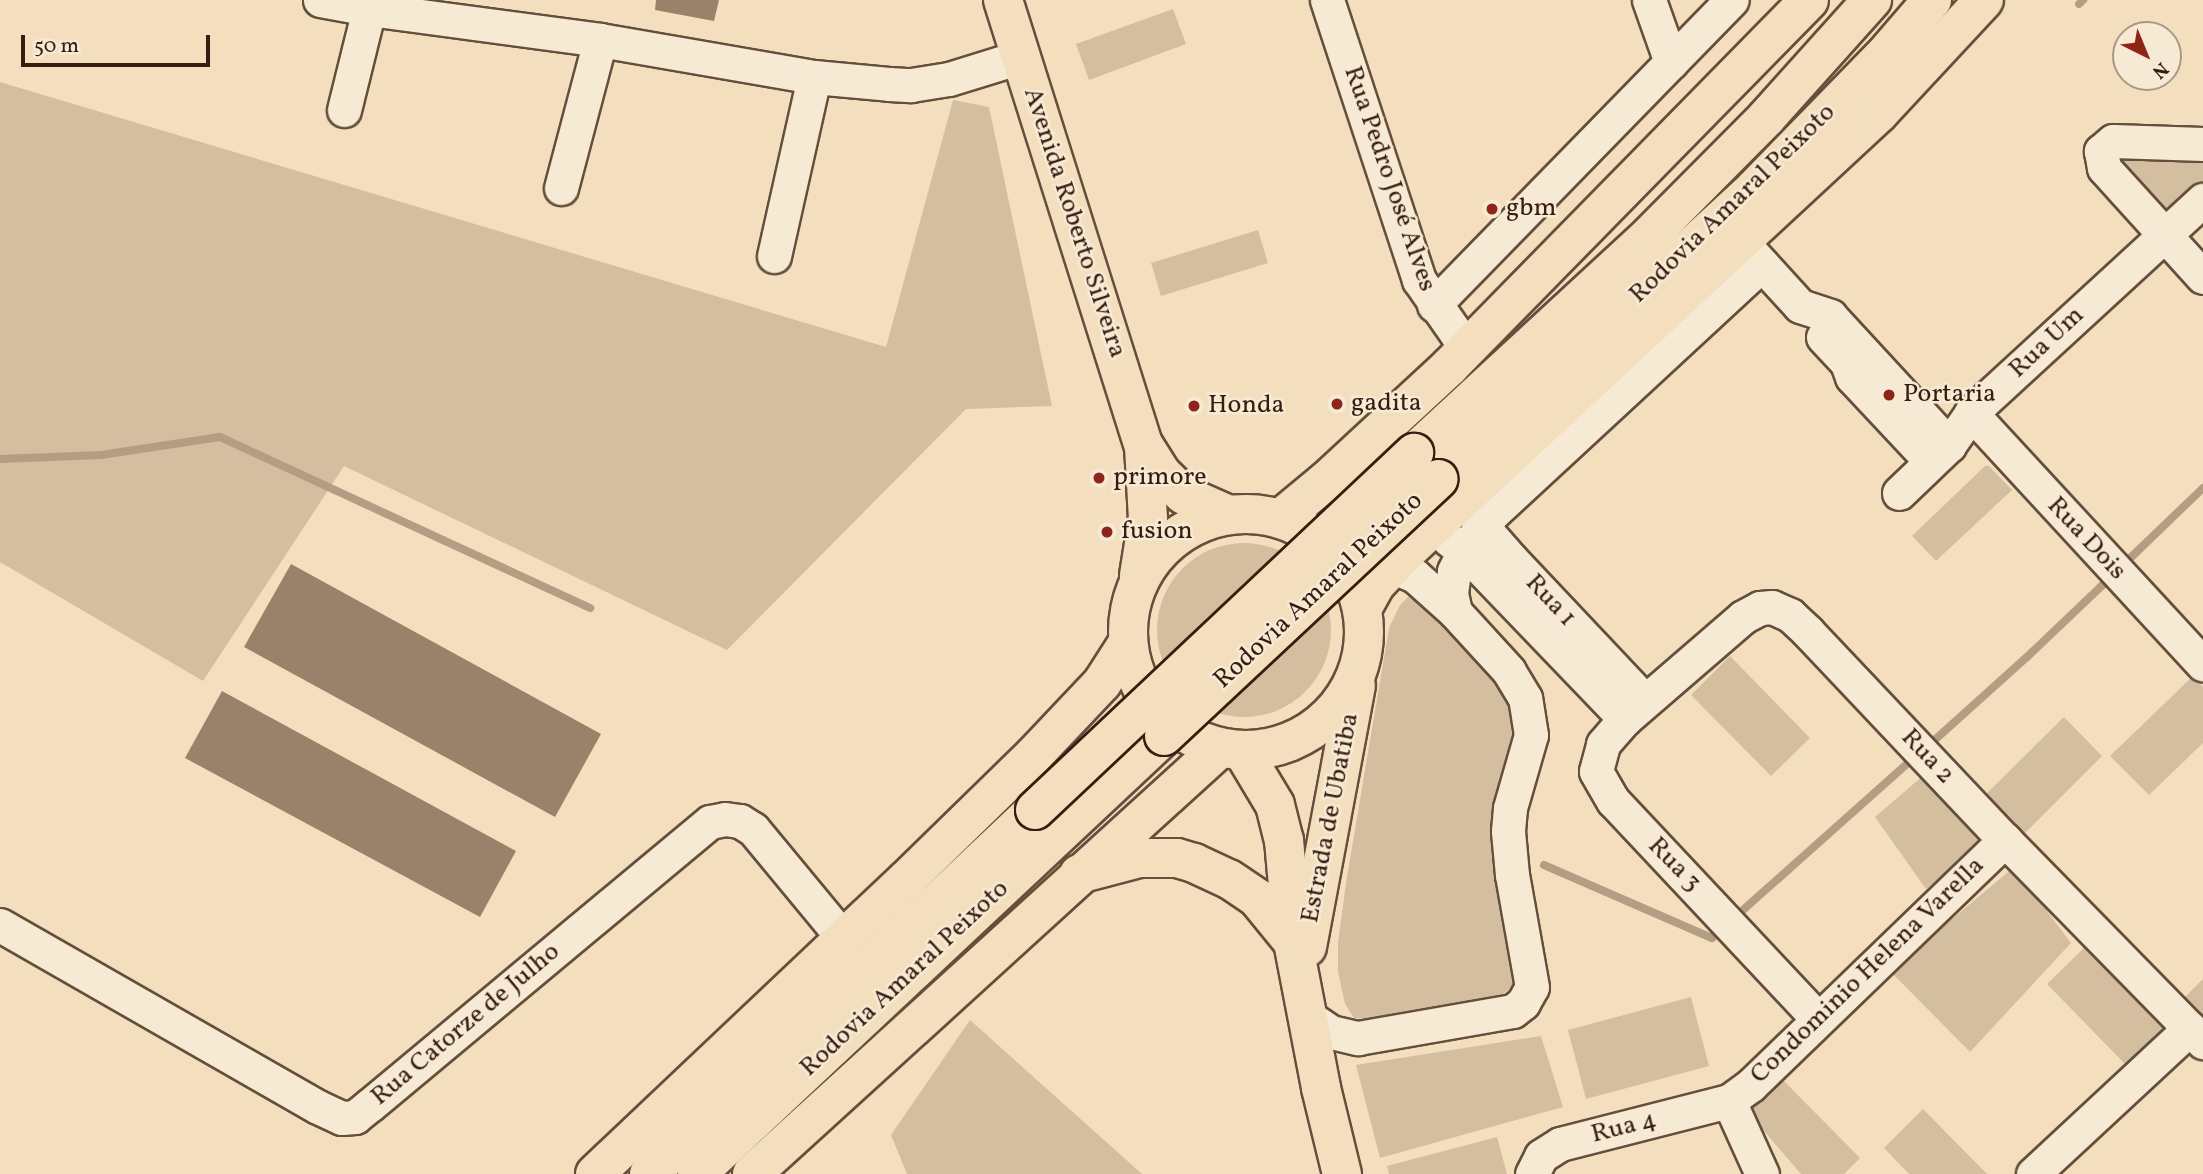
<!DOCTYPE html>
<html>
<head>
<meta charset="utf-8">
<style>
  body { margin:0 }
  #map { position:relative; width:2203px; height:1174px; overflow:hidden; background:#f3dfbe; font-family:Vollkorn,serif }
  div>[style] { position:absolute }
  .green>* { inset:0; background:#d3bea0 }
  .round { border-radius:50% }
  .stream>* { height:8px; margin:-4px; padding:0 4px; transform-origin:4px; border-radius:4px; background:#b39d83 }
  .building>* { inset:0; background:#99826a }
  .roads { filter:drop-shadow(2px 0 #664e3c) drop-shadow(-2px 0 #664e3c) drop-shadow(0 2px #664e3c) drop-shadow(0 -2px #664e3c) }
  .minor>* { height:33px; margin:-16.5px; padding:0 16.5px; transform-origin:16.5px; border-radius:16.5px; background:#f7ead5 }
  .major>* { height:38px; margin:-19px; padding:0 19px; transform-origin:19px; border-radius:19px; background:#f3dfbe }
  .major>.ring { margin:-19px; padding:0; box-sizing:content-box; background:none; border:38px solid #f3dfbe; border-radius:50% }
  .highway>* { height:38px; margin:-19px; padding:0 19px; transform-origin:19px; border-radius:19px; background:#f3dfbe }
  .bridges { filter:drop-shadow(2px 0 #371d10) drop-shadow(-2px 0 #371d10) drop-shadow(0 2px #371d10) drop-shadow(0 -2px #371d10) }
  .highway-bridge>* { height:38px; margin:-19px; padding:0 19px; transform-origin:19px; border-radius:19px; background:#f3dfbe }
  .dots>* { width:19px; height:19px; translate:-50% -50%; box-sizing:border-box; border:4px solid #f7ead5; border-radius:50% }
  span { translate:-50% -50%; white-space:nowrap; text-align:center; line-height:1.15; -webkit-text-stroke:5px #f7ead5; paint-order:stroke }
  .street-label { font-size:26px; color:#371d10 }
  .poi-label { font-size:26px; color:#371d10 }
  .left { translate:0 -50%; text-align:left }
  .north { position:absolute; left:2112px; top:21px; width:70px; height:70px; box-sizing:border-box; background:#f7ead5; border:2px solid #aa9886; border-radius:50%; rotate:137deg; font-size:19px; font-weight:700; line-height:28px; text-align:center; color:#371d10 }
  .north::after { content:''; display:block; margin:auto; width:24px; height:32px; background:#8f2418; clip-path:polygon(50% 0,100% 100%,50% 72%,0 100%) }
  .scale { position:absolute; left:21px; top:35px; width:189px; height:32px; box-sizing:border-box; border:4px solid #371d10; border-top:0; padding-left:9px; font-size:21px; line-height:24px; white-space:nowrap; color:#371d10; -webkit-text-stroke:5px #f7ead5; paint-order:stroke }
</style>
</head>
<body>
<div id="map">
  <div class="green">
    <i style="clip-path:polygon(1173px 9px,1186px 44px,1089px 80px,1076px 44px)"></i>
    <i style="clip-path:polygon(0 82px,886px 347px,953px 100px,989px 107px,1052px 406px,966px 409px,727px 650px,344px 466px,203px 681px,0 562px)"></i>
    <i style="clip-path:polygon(2124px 157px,2203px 162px,2203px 184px,2168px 213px,2120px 162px)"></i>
    <i style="clip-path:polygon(1258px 230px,1268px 263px,1161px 296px,1151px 263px)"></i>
    <i style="clip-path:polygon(1985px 466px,1989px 466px,2012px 490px,1936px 561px,1912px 536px)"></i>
    <i class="round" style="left:1157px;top:543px;width:174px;height:174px"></i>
    <i style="clip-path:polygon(1413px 592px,1501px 684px,1519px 719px,1513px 985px,1500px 997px,1373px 1019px,1354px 1018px,1345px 1004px,1338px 972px,1338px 943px,1346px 883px,1389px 628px,1400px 605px)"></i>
    <i style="clip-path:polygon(1730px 656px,1810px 738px,1771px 776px,1691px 695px)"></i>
    <i style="clip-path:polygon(2193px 676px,2203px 687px,2203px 743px,2149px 795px,2110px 756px)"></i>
    <i style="clip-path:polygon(2064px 717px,2102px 756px,2021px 837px,1983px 797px)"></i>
    <i style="clip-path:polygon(1925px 774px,1989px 837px,1926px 889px,1875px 817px)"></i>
    <i style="clip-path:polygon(2014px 867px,2071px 943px,1970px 1052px,1890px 971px)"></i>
    <i style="clip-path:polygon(2086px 946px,2166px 1027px,2127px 1066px,2047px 984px)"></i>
    <i style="clip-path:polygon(2203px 979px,2203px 1030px,2178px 1004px)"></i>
    <i style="clip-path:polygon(1691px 997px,1709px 1066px,1586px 1099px,1568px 1030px)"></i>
    <i style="clip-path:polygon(970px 1020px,1142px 1174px,907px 1174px,891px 1135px)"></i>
    <i style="clip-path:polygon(1541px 1036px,1563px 1107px,1380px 1158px,1356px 1065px)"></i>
    <i style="clip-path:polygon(1780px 1077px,1860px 1158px,1844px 1174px,1801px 1174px,1746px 1110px)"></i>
    <i style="clip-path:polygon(1923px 1109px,1987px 1174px,1909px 1174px,1884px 1148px)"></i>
    <i style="clip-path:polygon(1497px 1137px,1507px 1174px,1389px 1174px,1387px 1166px)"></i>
  </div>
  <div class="stream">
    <i style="left:2079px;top:4px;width:6px;rotate:-45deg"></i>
    <i style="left:0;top:459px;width:101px;rotate:-2.3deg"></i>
    <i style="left:101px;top:455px;width:120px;rotate:-8.6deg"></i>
    <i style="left:220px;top:437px;width:408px;rotate:24.8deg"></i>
    <i style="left:2123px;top:565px;width:111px;rotate:-43.9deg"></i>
    <i style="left:1928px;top:746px;width:133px;rotate:-42deg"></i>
    <i style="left:2027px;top:657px;width:116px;rotate:-43.6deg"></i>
    <i style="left:1544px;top:865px;width:183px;rotate:23.5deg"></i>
    <i style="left:1712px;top:938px;width:13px;rotate:-42deg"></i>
    <i style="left:1734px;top:918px;width:242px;rotate:-41.7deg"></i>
  </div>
  <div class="building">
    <i style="clip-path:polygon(656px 0,719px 0,714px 21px,655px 10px)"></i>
    <i style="clip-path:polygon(291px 564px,601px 734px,555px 817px,244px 647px)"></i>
    <i style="clip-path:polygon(222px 691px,516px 851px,480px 917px,185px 758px)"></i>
  </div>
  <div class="roads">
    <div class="minor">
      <i style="left:320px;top:0;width:50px;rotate:10.4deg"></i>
      <i style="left:369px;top:9px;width:233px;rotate:7.6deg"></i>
      <i style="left:600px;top:40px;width:217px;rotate:9.8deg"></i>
      <i style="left:814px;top:77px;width:75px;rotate:5.3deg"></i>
      <i style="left:889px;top:84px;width:22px;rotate:3deg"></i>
      <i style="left:911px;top:85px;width:38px;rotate:-9deg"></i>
      <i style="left:949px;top:79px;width:74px;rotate:-17.2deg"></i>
      <i style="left:1327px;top:0;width:295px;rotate:71.8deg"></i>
      <i style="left:1419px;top:280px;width:84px;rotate:55.2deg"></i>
      <i style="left:1649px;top:0;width:66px;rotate:70.5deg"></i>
      <i style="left:344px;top:110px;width:104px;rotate:-76.1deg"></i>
      <i style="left:2203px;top:144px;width:90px;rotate:-178.1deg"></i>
      <i style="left:2113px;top:141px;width:16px;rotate:140deg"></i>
      <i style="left:2101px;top:151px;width:17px;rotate:80deg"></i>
      <i style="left:2104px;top:168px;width:147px;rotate:47.8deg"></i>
      <i style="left:561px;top:188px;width:153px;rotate:-75.2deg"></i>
      <i style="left:1748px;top:249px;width:77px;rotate:47.6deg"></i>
      <i style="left:1800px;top:306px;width:32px;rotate:18deg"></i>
      <i style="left:1830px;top:316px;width:176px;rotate:47.3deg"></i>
      <i style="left:774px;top:256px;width:183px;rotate:-77.4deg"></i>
      <i style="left:1434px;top:305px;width:426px;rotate:-45.7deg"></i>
      <i style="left:1823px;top:337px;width:35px;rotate:47deg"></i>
      <i style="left:1847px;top:363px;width:15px;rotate:70deg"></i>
      <i style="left:1852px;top:377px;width:115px;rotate:46.8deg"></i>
      <i style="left:1971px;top:413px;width:342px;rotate:47.3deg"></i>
      <i style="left:1899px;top:493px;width:69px;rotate:-43.8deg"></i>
      <i style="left:1949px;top:445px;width:39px;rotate:-55deg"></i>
      <i style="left:1971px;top:413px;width:315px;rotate:-42.6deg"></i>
      <i style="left:1471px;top:508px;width:21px;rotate:59deg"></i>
      <i style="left:1482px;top:526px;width:44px;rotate:48.7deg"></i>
      <i style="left:1511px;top:559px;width:195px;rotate:46.7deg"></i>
      <i style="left:1448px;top:539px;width:20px;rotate:37deg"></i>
      <i style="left:1464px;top:551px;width:233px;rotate:46.2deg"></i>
      <i style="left:1455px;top:612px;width:19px;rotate:-102deg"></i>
      <i style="left:1451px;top:593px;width:22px;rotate:-82deg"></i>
      <i style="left:1454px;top:571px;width:28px;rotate:-63deg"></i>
      <i style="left:1467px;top:546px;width:39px;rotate:-52deg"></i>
      <i style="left:1491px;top:515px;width:369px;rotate:-42.8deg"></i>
      <i style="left:0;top:925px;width:366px;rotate:29.8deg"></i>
      <i style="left:318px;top:1107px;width:26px;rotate:25deg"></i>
      <i style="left:342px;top:1118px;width:13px;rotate:-4deg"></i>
      <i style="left:355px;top:1117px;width:19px;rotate:-39deg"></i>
      <i style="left:370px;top:1105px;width:442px;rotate:-39.8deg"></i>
      <i style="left:710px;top:822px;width:15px;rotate:-11deg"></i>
      <i style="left:725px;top:819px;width:15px;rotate:8deg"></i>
      <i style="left:740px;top:821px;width:15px;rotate:32deg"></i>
      <i style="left:753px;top:829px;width:143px;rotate:50.4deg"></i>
      <i style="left:1307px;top:1016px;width:29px;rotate:34deg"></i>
      <i style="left:1331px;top:1032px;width:28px;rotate:13deg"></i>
      <i style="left:1358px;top:1038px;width:157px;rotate:-9.9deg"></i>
      <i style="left:1513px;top:1011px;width:13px;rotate:-39deg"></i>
      <i style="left:1523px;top:1003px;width:18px;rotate:-61deg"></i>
      <i style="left:1532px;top:987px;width:114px;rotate:-100.1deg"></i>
      <i style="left:1512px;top:875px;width:44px;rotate:-95.2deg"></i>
      <i style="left:1508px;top:831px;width:23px;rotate:-85deg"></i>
      <i style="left:1510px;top:808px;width:76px;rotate:-74deg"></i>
      <i style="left:1531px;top:735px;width:37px;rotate:-99deg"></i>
      <i style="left:1525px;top:698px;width:31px;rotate:-121deg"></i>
      <i style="left:1509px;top:671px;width:80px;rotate:-132.5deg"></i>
      <i style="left:1455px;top:612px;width:54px;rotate:-138deg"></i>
      <i style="left:1415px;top:576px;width:26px;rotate:-157deg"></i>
      <i style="left:1818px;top:1019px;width:299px;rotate:-133.2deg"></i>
      <i style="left:1613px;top:801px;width:34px;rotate:-120deg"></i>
      <i style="left:1596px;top:771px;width:28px;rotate:-75deg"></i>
      <i style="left:1603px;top:744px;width:33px;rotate:-49deg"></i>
      <i style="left:1625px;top:719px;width:156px;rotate:-40.8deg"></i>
      <i style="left:1743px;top:617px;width:19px;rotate:-28deg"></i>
      <i style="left:1760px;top:608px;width:12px;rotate:-5deg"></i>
      <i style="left:1772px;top:607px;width:20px;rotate:24deg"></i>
      <i style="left:1790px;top:615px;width:25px;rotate:43deg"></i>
      <i style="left:1808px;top:632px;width:286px;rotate:46.6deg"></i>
      <i style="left:2005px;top:840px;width:283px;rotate:45.6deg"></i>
      <i style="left:1729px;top:1101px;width:80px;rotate:65.7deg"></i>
      <i style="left:1532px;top:1174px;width:20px;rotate:-63deg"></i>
      <i style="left:1541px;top:1156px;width:22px;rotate:-32deg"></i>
      <i style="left:1560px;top:1144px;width:174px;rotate:-14.3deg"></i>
      <i style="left:1729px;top:1101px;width:27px;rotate:-36deg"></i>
      <i style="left:1751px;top:1085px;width:353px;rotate:-44deg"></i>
      <i style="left:2033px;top:1174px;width:214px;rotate:-42.9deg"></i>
    </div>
    <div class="major">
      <i style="left:1003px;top:0;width:468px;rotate:72.5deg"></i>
      <i style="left:1144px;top:446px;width:73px;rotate:86.9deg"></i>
      <i style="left:1148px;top:519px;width:57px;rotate:99.1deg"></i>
      <i style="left:1145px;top:447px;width:32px;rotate:58deg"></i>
      <i style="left:1162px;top:474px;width:30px;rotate:44deg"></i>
      <i style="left:1184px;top:495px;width:49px;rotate:24deg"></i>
      <i class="ring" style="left:1128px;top:514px;width:198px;height:198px"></i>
      <i style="left:1242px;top:750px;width:64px;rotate:59deg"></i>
      <i style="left:1275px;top:805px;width:36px;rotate:76deg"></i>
      <i style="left:1284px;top:840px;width:102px;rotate:85deg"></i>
      <i style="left:1293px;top:942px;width:149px;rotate:79.1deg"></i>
      <i style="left:1321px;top:1088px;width:89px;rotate:76.3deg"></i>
      <i style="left:1079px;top:874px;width:62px;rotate:-14.9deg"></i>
      <i style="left:1139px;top:858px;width:38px"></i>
      <i style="left:1177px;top:858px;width:18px;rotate:16deg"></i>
      <i style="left:1194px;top:863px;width:38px;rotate:25deg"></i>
      <i style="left:1229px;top:879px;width:34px;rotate:34deg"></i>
      <i style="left:1257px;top:898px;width:57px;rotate:50.7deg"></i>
      <i style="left:1307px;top:947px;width:266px;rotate:-79.4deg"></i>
    </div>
    <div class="highway">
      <i style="left:1414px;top:453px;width:321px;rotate:-42.7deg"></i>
      <i style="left:1650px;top:235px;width:165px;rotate:-45.2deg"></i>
      <i style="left:1766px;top:118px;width:159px;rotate:-48.1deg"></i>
      <i style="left:1439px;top:479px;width:428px;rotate:-42.6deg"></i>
      <i style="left:1754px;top:189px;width:194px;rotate:-45.8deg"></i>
      <i style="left:1889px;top:50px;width:66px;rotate:-49.3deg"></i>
      <i style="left:1280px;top:519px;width:60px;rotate:-39.6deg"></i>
      <i style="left:1326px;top:481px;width:168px;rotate:-42.8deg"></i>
      <i style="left:1449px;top:367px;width:514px;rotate:-45.55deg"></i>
      <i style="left:1362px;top:609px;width:29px;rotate:-61deg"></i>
      <i style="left:1376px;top:584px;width:48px;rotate:-46.7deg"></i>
      <i style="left:1409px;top:549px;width:641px;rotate:-42.85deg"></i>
      <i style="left:1879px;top:113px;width:154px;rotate:-47.1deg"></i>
      <i style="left:595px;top:1174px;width:429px;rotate:-43.4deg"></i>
      <i style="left:907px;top:879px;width:177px;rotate:-44.3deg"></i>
      <i style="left:1034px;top:755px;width:99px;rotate:-46.6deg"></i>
      <i style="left:1102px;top:683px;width:46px;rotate:-57.3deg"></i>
      <i style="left:649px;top:1174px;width:531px;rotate:-43.32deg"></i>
      <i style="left:697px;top:1174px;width:640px;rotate:-43.16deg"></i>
      <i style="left:752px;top:1174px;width:633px;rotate:-42.31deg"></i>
    </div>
  </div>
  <div class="bridges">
    <div class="highway-bridge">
      <i style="left:1164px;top:736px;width:376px;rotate:-43.1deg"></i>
      <i style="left:1035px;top:810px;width:521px;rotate:-43.29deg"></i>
    </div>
  </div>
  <div class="dots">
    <i style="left:1492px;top:209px;background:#8f2418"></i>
    <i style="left:1889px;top:395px;background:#8f2418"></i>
    <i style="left:1337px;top:404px;background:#8f2418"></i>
    <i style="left:1194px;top:406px;background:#8f2418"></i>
    <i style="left:1099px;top:478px;background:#8f2418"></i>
    <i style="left:1107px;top:532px;background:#8f2418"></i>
  </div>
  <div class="street-label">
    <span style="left:1389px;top:179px;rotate:71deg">Rua Pedro José Alves</span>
    <span style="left:1733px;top:204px;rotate:-44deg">Rodovia Amaral Peixoto</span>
    <span style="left:1074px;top:223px;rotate:72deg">Avenida Roberto Silveira</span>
    <span style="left:2047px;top:343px;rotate:-43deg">Rua Um</span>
    <span style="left:2086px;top:539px;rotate:47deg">Rua Dois</span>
    <span style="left:1319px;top:591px;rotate:-43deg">Rodovia Amaral Peixoto</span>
    <span style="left:1550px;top:601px;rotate:47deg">Rua 1</span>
    <span style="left:1927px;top:757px;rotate:47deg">Rua 2</span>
    <span style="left:1331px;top:818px;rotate:-79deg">Estrada de Ubatiba</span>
    <span style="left:1674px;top:865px;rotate:46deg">Rua 3</span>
    <span style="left:1868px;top:971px;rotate:-44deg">Condominio Helena Varella</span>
    <span style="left:905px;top:979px;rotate:-43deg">Rodovia Amaral Peixoto</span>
    <span style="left:466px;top:1025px;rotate:-40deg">Rua Catorze de Julho</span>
    <span style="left:1624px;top:1128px;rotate:-14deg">Rua 4</span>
  </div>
  <div class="poi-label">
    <span class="left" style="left:1506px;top:209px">gbm</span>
    <span class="left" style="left:1903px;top:395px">Portaria</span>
    <span class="left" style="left:1351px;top:404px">gadita</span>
    <span class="left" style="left:1208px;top:406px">Honda</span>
    <span class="left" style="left:1113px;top:478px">primore</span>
    <span class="left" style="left:1121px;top:532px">fusion</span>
  </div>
  <div class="north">N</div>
  <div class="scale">50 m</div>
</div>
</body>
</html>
